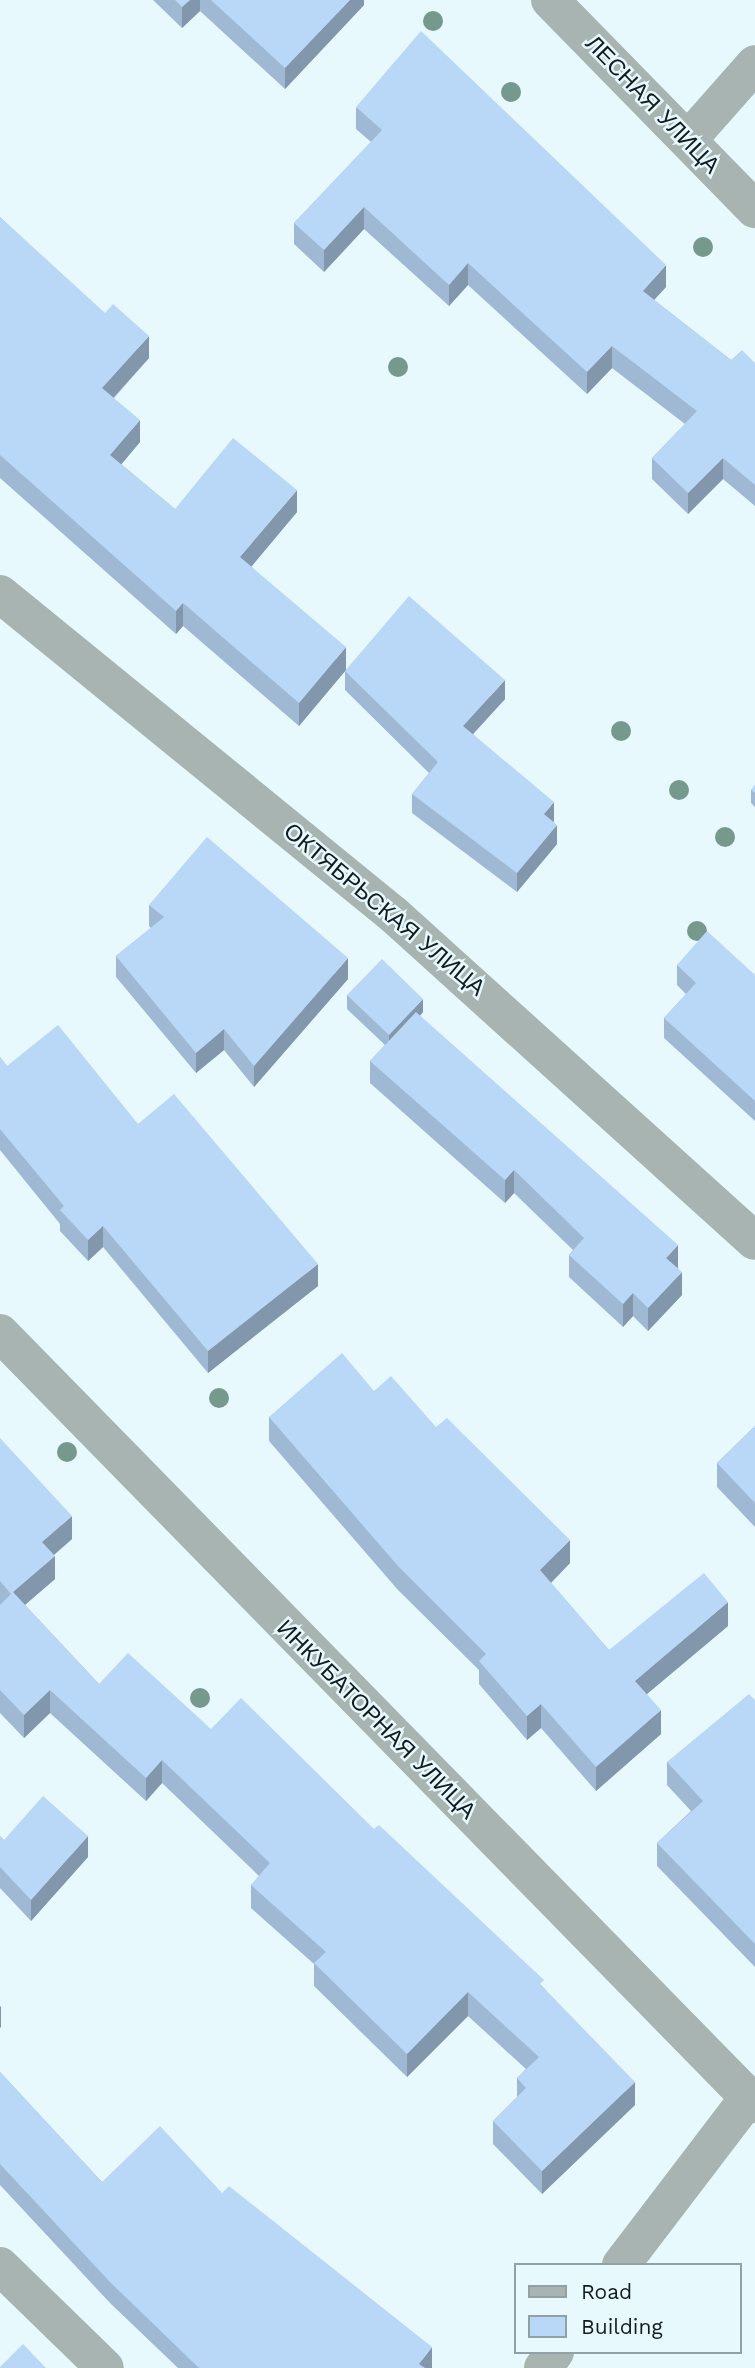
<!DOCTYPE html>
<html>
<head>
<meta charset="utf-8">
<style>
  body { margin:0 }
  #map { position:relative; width:755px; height:2368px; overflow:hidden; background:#e8f9fe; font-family:"Work Sans",sans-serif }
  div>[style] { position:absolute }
  .minor>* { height:38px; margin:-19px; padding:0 19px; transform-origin:19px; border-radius:19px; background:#a7b4b2 }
  .trees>* { width:20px; height:20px; margin:-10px; border-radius:50%; background:#76998d }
  .wall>* { inset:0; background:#9fb9d4 }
  .shaded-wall>* { inset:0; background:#8296ac }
  .building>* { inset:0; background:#b9d7f6 }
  span { translate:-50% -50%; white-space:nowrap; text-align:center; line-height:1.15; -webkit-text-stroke:5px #e8f9fe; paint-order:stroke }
  .street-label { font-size:23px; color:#121c1f }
  .legend { position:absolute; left:514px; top:2263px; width:228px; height:91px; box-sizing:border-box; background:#e8f9fe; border:2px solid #92a1a5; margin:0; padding:9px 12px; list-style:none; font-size:21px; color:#121c1f }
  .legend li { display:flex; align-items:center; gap:14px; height:35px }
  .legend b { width:35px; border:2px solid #92a1a5 }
</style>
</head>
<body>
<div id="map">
  <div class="minor">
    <i style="left:550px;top:0;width:293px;rotate:45.6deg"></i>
    <i style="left:688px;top:140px;width:101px;rotate:-48.6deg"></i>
    <i style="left:0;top:594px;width:508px;rotate:39.17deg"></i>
    <i style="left:394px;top:915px;width:486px;rotate:42.1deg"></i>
    <i style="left:0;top:1333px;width:1079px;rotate:45.6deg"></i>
    <i style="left:621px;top:2265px;width:210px;rotate:-52.7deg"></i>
    <i style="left:0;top:2266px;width:146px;rotate:44.2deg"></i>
    <i style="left:543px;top:2368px;width:20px;rotate:-53deg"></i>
  </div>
  <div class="trees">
    <i style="left:433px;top:21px"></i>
    <i style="left:511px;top:92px"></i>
    <i style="left:703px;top:247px"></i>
    <i style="left:398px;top:367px"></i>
    <i style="left:621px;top:731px"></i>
    <i style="left:679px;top:790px"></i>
    <i style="left:725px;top:837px"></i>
    <i style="left:697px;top:931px"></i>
    <i style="left:219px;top:1398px"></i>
    <i style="left:67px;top:1452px"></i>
    <i style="left:200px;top:1698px"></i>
  </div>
  <div class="wall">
    <i style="clip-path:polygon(153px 0,364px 0,364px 5px,285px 89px,200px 11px,182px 28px)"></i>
    <i style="clip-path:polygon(356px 107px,666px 287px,654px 300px,731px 360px,755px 363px,755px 506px,723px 479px,688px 514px,652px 479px,652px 458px,685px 424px,612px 368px,587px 394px,468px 285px,449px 306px,364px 229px,324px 272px,294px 244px,294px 223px,371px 142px,356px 129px)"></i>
    <i style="clip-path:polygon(0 217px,149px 358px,114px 398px,140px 442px,121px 464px,175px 509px,297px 512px,251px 567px,346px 669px,505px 699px,473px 734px,554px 821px,553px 822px,557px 844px,517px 892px,412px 813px,412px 794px,429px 773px,345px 690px,345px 671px,299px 726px,183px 626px,176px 634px,0 478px)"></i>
    <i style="clip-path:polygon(755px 785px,755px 807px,751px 803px,751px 790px)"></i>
    <i style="clip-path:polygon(149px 905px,348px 979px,254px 1087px,224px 1050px,196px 1073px,116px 977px,116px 956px,151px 928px,149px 926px)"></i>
    <i style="clip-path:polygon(677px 965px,755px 975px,755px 1121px,664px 1038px,664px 1018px,686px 994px,677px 985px)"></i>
    <i style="clip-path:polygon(347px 995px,423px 1012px,420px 1016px,678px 1268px,682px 1295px,648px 1331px,633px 1316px,623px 1327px,569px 1277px,569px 1255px,573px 1250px,514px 1193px,505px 1203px,370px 1083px,370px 1061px,385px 1045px,347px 1009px)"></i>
    <i style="clip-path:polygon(0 1057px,7px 1066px,138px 1124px,318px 1286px,208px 1373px,103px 1247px,88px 1261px,60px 1231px,60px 1224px,0 1150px)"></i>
    <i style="clip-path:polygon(374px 1391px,436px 1427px,570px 1563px,551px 1583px,609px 1650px,728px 1626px,647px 1694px,661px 1734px,596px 1791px,541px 1728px,527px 1740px,479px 1684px,479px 1670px,398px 1590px,269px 1441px,269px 1417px)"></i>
    <i style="clip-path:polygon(755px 1426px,755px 1527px,717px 1487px,717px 1463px)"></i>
    <i style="clip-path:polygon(0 1438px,72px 1539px,54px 1555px,55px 1579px,25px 1605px,99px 1684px,211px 1729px,374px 1829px,544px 1988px,635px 2105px,542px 2194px,493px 2144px,493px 2121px,517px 2097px,517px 2078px,526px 2069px,468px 2016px,407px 2077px,314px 1986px,314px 1964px,251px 1908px,251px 1885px,259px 1876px,162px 1783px,146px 1801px,50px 1713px,24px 1738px,0 1713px)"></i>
    <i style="clip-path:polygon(755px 1700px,755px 1967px,657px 1866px,657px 1843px,691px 1811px,667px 1785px,667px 1762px)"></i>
    <i style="clip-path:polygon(0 1836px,4px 1840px,88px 1857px,31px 1921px,0 1888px)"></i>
    <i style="clip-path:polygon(0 2072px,102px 2182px,222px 2193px,432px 2368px,178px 2368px,110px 2303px,0 2185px)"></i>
  </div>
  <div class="shaded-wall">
    <i style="clip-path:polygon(190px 0,200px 0,200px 11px,182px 28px,182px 7px)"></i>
    <i style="clip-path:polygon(350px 0,364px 0,364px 5px,285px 89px,285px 68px)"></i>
    <i style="clip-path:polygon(364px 207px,364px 229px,324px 272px,324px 250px)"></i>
    <i style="clip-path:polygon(468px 263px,468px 285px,449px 306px,449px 285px)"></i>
    <i style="clip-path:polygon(666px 265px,666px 287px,643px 312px,643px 291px)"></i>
    <i style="clip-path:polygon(149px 336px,149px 358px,102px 410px,102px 388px)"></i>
    <i style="clip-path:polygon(612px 346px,612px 368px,587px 394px,587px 372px)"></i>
    <i style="clip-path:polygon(140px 420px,140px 442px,110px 478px,110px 455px)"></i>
    <i style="clip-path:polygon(723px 458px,723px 479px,688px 514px,688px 493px)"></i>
    <i style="clip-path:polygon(297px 490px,297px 512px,240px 580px,240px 557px)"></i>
    <i style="clip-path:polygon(183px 603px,183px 626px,176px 634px,176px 611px)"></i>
    <i style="clip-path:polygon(346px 647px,346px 670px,299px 726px,299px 703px)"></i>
    <i style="clip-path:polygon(505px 680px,505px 699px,463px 745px,463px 726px)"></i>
    <i style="clip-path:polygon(554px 802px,554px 821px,544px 833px,544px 814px)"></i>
    <i style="clip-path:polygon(557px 825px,557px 844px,517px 892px,517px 873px)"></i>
    <i style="clip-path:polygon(348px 958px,348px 979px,254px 1087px,254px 1066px)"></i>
    <i style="clip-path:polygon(423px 999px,423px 1012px,389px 1049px,389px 1035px)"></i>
    <i style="clip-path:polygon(224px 1029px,224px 1050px,196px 1073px,196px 1053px)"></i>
    <i style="clip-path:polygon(514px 1170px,514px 1193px,505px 1203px,505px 1180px)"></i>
    <i style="clip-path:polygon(103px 1226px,103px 1247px,88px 1261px,88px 1240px)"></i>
    <i style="clip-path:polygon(678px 1245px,678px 1268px,666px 1281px,666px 1258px)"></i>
    <i style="clip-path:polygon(318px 1264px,318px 1286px,208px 1373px,208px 1351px)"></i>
    <i style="clip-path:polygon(682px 1272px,682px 1295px,648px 1331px,648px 1308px)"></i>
    <i style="clip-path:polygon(633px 1293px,633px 1316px,623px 1327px,623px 1304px)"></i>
    <i style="clip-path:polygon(72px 1516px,72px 1539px,42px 1565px,42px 1542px)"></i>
    <i style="clip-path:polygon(570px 1540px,570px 1563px,540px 1594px,540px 1570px)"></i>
    <i style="clip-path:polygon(55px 1556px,55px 1579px,13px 1615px,13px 1592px)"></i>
    <i style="clip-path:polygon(728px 1602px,728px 1626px,635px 1704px,635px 1681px)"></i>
    <i style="clip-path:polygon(50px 1690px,50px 1713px,24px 1738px,24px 1715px)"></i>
    <i style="clip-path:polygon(541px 1704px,541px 1728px,527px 1740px,527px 1716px)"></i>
    <i style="clip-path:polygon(661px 1710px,661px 1734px,596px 1791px,596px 1767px)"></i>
    <i style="clip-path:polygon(162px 1760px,162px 1783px,146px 1801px,146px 1778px)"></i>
    <i style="clip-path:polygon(88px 1836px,88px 1857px,31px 1921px,31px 1900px)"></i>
    <i style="clip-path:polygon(468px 1992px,468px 2016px,407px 2077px,407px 2054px)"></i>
    <i style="clip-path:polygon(1px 2006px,1px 2027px,0 2028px,0 2007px)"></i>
    <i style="clip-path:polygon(635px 2082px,635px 2105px,542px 2194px,542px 2171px)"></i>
    <i style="clip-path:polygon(432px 2347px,432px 2368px,419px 2368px,419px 2364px)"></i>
  </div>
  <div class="building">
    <i style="clip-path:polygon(175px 0,190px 0,182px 7px)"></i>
    <i style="clip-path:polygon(211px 0,350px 0,285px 68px)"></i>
    <i style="clip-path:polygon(421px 31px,666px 265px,643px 291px,731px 360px,742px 350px,755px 363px,755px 485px,723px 458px,688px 493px,652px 458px,697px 411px,612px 346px,587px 372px,468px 263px,449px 285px,364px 207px,324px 250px,294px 223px,382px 130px,356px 107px)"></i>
    <i style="clip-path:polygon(0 217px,105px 313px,113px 304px,149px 336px,102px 388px,140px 420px,110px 455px,175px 509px,233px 438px,297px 490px,240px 557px,346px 647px,299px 703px,183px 603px,176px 611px,0 455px)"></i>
    <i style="clip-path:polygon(409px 596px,505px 680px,463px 726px,554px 802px,544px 814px,557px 825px,517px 873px,412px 794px,438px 762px,345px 671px)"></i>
    <i style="clip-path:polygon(755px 785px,755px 793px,751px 790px)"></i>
    <i style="clip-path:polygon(207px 837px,348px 958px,254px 1066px,224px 1029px,196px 1053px,116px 956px,164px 917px,149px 905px)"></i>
    <i style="clip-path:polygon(707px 931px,755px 975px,755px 1101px,664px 1018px,696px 983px,677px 965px)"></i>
    <i style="clip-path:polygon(382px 959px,423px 999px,389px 1035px,347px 995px)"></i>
    <i style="clip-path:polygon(416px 1012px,678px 1245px,666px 1258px,682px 1272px,648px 1308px,633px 1293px,623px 1304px,569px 1255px,584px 1238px,514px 1170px,505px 1180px,370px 1061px)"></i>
    <i style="clip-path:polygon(58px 1025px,138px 1124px,174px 1094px,318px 1264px,208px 1351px,103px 1226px,88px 1240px,60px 1210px,64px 1206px,0 1129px,0 1057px,7px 1066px)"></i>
    <i style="clip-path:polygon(342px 1353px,374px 1391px,391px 1376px,436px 1427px,447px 1418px,570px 1540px,540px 1570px,609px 1650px,704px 1573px,728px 1602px,635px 1681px,661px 1710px,596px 1767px,541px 1704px,527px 1716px,479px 1661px,486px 1654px,398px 1566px,269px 1417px)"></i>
    <i style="clip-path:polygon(755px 1426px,755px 1503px,717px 1463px)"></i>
    <i style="clip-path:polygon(0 1438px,72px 1516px,42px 1542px,55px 1556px,13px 1592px,99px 1684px,128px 1653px,211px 1729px,241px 1698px,374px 1829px,379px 1825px,544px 1980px,540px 1984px,635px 2082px,542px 2171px,493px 2121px,526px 2088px,517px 2078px,539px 2057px,468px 1992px,407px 2054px,314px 1963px,326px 1952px,251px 1885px,270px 1863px,162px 1760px,146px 1778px,50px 1690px,24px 1715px,0 1690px,0 1605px,11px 1594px,0 1581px)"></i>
    <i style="clip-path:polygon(749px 1694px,755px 1700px,755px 1944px,657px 1843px,703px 1801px,667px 1762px)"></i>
    <i style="clip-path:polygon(43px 1796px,88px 1836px,31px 1900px,0 1867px,0 1836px,4px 1840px)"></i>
    <i style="clip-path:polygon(0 2072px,102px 2182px,160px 2126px,222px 2193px,229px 2186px,432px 2347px,419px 2364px,425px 2368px,199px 2368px,110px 2282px,0 2164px)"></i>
    <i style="clip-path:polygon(23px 2344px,46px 2368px,0 2368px,0 2367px)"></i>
  </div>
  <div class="street-label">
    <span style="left:652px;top:105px;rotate:46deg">ЛЕСНАЯ УЛИЦА</span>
    <span style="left:384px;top:910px;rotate:40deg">ОКТЯБРЬСКАЯ УЛИЦА</span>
    <span style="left:376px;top:1720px;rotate:45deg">ИНКУБАТОРНАЯ УЛИЦА</span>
  </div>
  <ul class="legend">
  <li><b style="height:9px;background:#a7b4b2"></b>Road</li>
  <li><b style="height:19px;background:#b9d7f6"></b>Building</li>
  </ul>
</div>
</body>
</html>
